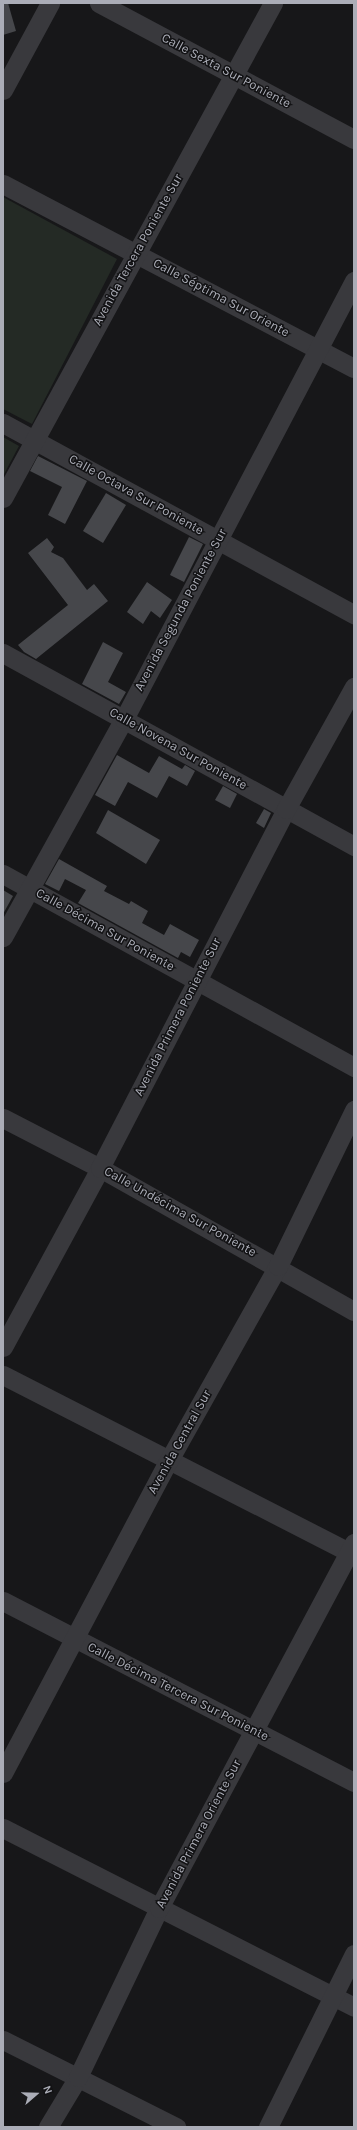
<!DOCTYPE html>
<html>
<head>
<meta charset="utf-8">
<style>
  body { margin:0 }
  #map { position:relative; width:357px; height:2130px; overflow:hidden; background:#171719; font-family:Karla,sans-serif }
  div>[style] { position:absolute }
  .green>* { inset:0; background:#242a25 }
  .building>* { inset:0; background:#46474b }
  .minor>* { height:19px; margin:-9.5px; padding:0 9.5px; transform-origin:9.5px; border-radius:9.5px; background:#39393d }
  span { translate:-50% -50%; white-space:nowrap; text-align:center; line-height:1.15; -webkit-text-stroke:3px #121214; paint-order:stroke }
  .street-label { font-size:13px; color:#abadb7 }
  .frame { position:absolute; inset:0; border:4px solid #abadb7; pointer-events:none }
  .north { position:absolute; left:16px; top:2074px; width:40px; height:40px; -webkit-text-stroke:3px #121214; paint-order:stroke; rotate:70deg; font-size:11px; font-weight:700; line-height:16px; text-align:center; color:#abadb7 }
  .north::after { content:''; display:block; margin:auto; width:14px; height:18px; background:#abadb7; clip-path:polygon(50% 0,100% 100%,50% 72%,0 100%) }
</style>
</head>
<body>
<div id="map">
  <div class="green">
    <i style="clip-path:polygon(3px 197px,117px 259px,32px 424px,3px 409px)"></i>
    <i style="clip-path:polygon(3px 437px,19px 446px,3px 476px)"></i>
  </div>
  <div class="building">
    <i style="clip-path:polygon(3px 3px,8px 3px,16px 31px,3px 35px)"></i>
    <i style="clip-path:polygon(38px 456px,87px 481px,65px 524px,48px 515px,62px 487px,30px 471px)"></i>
    <i style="clip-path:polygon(106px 493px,126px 505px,103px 543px,83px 531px)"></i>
    <i style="clip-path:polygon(189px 537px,203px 544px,184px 582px,170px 575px)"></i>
    <i style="clip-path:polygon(47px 538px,54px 547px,51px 552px,63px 558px,87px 590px,94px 584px,108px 601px,36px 659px,24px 652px,18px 645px,68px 605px,28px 553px)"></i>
    <i style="clip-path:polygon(147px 582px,172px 600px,160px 618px,151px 611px,143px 624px,127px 612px)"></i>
    <i style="clip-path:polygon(103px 642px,123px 653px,108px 682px,126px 692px,119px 704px,82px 684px)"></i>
    <i style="clip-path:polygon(117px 755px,149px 773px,159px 756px,182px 769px,185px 765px,195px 771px,187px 786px,169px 776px,157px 798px,128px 782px,115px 806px,95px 795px)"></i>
    <i style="clip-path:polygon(223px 786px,237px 794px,230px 808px,215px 800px)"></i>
    <i style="clip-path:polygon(264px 809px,271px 813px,264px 828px,256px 823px)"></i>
    <i style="clip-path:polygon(108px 810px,160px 840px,146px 864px,96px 833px)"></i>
    <i style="clip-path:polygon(59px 859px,107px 886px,104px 891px,129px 904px,131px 901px,148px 911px,142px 923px,164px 935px,170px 924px,199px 940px,190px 957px,181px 952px,178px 958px,78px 903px,86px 890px,65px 879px,59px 891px,45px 884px)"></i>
    <i style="clip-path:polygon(3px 890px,13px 896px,3px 914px)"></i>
  </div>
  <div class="minor">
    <i style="left:99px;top:3px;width:289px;rotate:28.1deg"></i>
    <i style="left:3px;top:90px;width:99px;rotate:-61.6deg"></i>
    <i style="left:3px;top:184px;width:396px;rotate:27.7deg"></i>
    <i style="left:3px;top:423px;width:400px;rotate:28.6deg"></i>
    <i style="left:3px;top:498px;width:564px;rotate:-61.39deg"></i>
    <i style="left:3px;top:653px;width:401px;rotate:28.8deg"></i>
    <i style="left:3px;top:874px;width:401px;rotate:28.8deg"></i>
    <i style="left:3px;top:937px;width:249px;rotate:-61deg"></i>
    <i style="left:124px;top:719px;width:495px;rotate:-62.3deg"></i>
    <i style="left:3px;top:1118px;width:109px;rotate:27.3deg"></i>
    <i style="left:100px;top:1168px;width:291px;rotate:29.4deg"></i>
    <i style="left:3px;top:1347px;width:204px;rotate:-61.5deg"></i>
    <i style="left:100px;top:1168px;width:404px;rotate:-62.6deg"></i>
    <i style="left:286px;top:809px;width:140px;rotate:-60.9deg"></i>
    <i style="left:3px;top:1375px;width:394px;rotate:27.1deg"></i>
    <i style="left:3px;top:1601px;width:395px;rotate:27.3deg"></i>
    <i style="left:3px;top:1773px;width:354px;rotate:-62.1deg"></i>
    <i style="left:169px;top:1460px;width:223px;rotate:-60.7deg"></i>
    <i style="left:278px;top:1266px;width:174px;rotate:-64deg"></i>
    <i style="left:3px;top:1828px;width:394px;rotate:27deg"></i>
    <i style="left:3px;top:2040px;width:194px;rotate:26.7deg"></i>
    <i style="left:48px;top:2127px;width:58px;rotate:-59deg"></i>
    <i style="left:78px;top:2077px;width:187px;rotate:-64.4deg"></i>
    <i style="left:159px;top:1908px;width:414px;rotate:-61.9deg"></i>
    <i style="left:268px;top:2127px;width:193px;rotate:-63.6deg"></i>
  </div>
  <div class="street-label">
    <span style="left:226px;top:71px;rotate:28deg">Calle Sexta Sur Poniente</span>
    <span style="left:138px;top:250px;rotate:-61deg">Avenida Tercera Poniente Sur</span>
    <span style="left:221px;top:298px;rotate:28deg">Calle Séptima Sur Oriente</span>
    <span style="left:136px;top:495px;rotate:29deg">Calle Octava Sur Poniente</span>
    <span style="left:181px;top:610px;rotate:-62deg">Avenida Segunda Poniente Sur</span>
    <span style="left:178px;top:749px;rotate:29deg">Calle Novena Sur Poniente</span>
    <span style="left:105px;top:930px;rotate:29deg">Calle Décima Sur Poniente</span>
    <span style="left:178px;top:1017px;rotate:-63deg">Avenida Primera Poniente Sur</span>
    <span style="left:180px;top:1212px;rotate:29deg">Calle Undécima Sur Poniente</span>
    <span style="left:180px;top:1442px;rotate:-61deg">Avenida Central Sur</span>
    <span style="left:178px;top:1692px;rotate:27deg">Calle Décima Tercera Sur Poniente</span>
    <span style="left:199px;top:1834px;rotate:-62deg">Avenida Primera Oriente Sur</span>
  </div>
  <div class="frame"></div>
  <div class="north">N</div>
</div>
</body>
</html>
